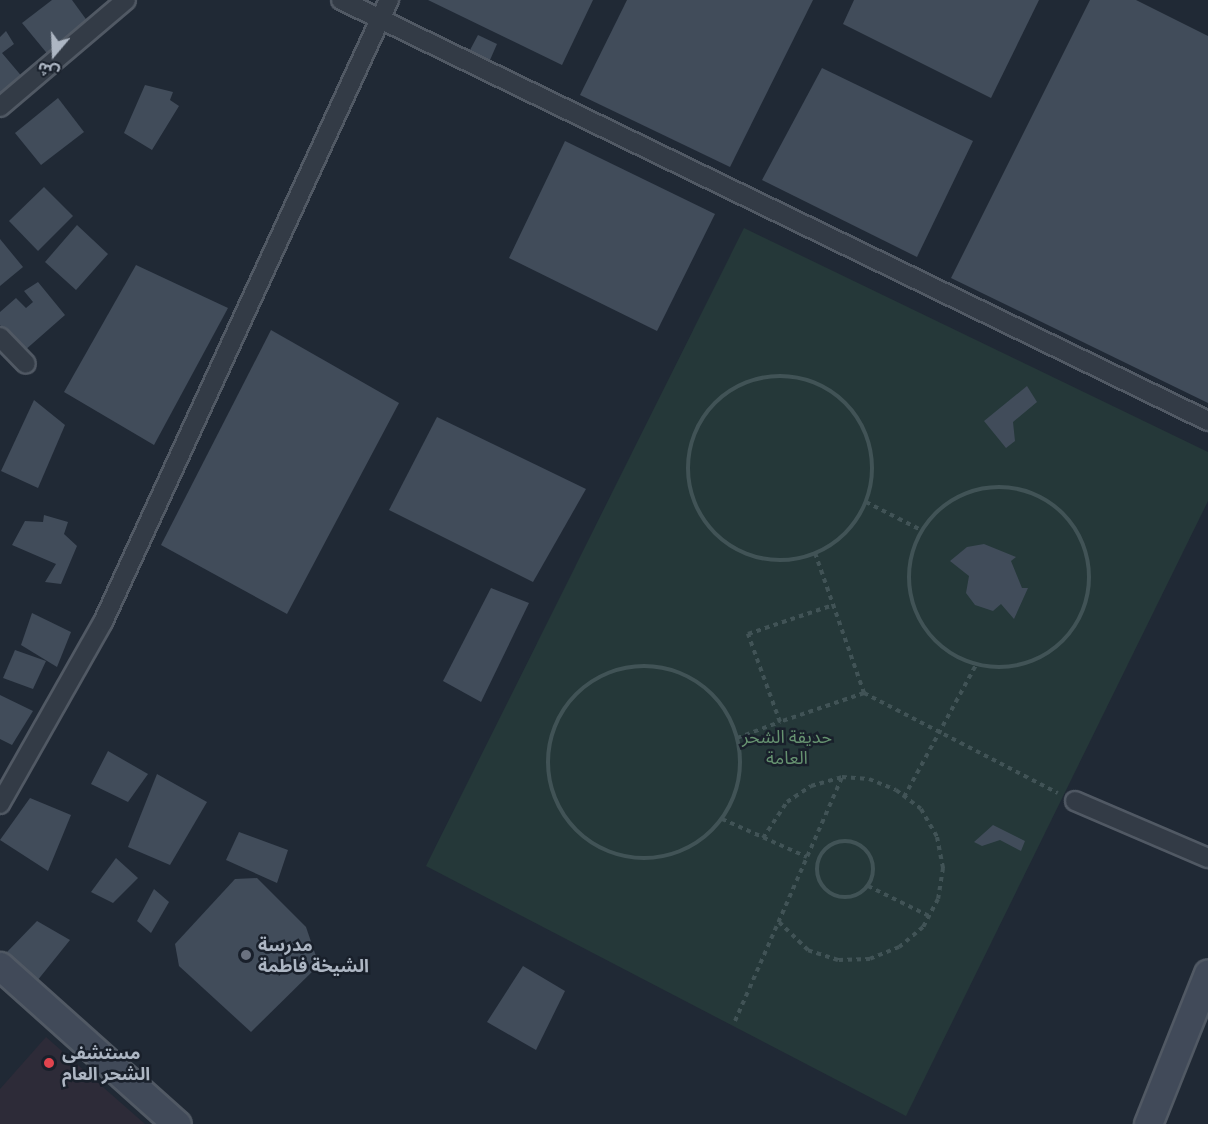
<!DOCTYPE html>
<html>
<head>
<meta charset="utf-8">
<style>
  body { margin:0 }
  #map { position:relative; width:1208px; height:1124px; overflow:hidden; background:#202935; font-family:"Exo 2","Noto Sans Arabic",sans-serif }
  div>[style] { position:absolute }
  .medical>* { inset:0; background:#2d2b38 }
  .green>* { inset:0; background:#253839 }
  .building>* { inset:0; background:#414c5a }
  .path>* { height:4px; margin-top:-2px; transform-origin:0; background:repeating-linear-gradient(90deg,#415356 0 4.5px,transparent 0 9px) }
  .path>.ring { margin:-2px; padding:0; box-sizing:content-box; background:none; border:4px solid #415356; border-radius:50% }
  .roads { filter:drop-shadow(2px 0 #515964) drop-shadow(-2px 0 #515964) drop-shadow(0 2px #515964) drop-shadow(0 -2px #515964) }
  .street>* { height:18px; margin:-9px; padding:0 9px; transform-origin:9px; border-radius:9px; background:#333b46 }
  .secondary>* { height:27px; margin:-13.5px; padding:0 13.5px; transform-origin:13.5px; border-radius:13.5px; background:#414a59 }
  .dots>* { width:16px; height:16px; translate:-50% -50%; box-sizing:border-box; border:3px solid #19202b; border-radius:50% }
  span { translate:-50% -50%; white-space:nowrap; text-align:center; line-height:1.15; -webkit-text-stroke:5px #19202b; paint-order:stroke }
  .park-label { font-size:18px; color:#669270 }
  .poi-label { font-size:18px; color:#adb6c3; font-weight:700 }
  .left { translate:0 -50%; text-align:left }
  .north { position:absolute; left:24px; top:24px; width:60px; height:60px; -webkit-text-stroke:4px #19202b; paint-order:stroke; rotate:199deg; font-size:16px; font-weight:700; line-height:24px; text-align:center; color:#adb6c3 }
  .north::after { content:''; display:block; margin:auto; width:21px; height:27px; background:#adb6c3; clip-path:polygon(50% 0,100% 100%,50% 72%,0 100%) }
</style>
</head>
<body>
<div id="map">
  <div class="medical">
    <i style="clip-path:polygon(46px 1037px,145px 1124px,0 1124px,0 1089px)"></i>
  </div>
  <div class="green">
    <i style="clip-path:polygon(744px 228px,1208px 452px,1208px 501px,906px 1116px,426px 866px)"></i>
  </div>
  <div class="building">
    <i style="clip-path:polygon(52px 0,72px 0,88px 22px,50px 57px,22px 23px)"></i>
    <i style="clip-path:polygon(428px 0,593px 0,562px 65px)"></i>
    <i style="clip-path:polygon(627px 0,813px 0,730px 167px,580px 95px)"></i>
    <i style="clip-path:polygon(854px 0,1039px 0,991px 98px,843px 24px)"></i>
    <i style="clip-path:polygon(1090px 0,1136px 0,1208px 36px,1208px 403px,951px 278px)"></i>
    <i style="clip-path:polygon(6px 31px,14px 44px,2px 53px,24px 79px,0 97px,0 37px)"></i>
    <i style="clip-path:polygon(478px 35px,497px 44px,490px 60px,470px 50px)"></i>
    <i style="clip-path:polygon(822px 68px,973px 141px,917px 257px,762px 180px)"></i>
    <i style="clip-path:polygon(145px 85px,173px 92px,170px 100px,179px 106px,152px 150px,124px 133px)"></i>
    <i style="clip-path:polygon(58px 98px,84px 132px,41px 165px,15px 133px)"></i>
    <i style="clip-path:polygon(565px 141px,715px 214px,657px 331px,509px 258px)"></i>
    <i style="clip-path:polygon(44px 187px,73px 216px,38px 251px,9px 221px)"></i>
    <i style="clip-path:polygon(77px 225px,108px 254px,76px 290px,45px 262px)"></i>
    <i style="clip-path:polygon(0 239px,23px 267px,0 286px)"></i>
    <i style="clip-path:polygon(136px 265px,228px 308px,154px 445px,64px 392px)"></i>
    <i style="clip-path:polygon(38px 282px,65px 315px,24px 351px,0 325px,0 312px,16px 298px,26px 308px,33px 302px,24px 291px)"></i>
    <i style="clip-path:polygon(271px 330px,399px 403px,287px 614px,161px 545px)"></i>
    <i style="clip-path:polygon(1027px 386px,1037px 402px,1013px 422px,1015px 441px,1006px 448px,984px 421px)"></i>
    <i style="clip-path:polygon(34px 400px,65px 425px,38px 488px,1px 471px)"></i>
    <i style="clip-path:polygon(437px 417px,586px 489px,533px 582px,389px 510px)"></i>
    <i style="clip-path:polygon(44px 515px,68px 522px,64px 534px,77px 546px,61px 584px,45px 582px,56px 564px,12px 545px,25px 521px,43px 522px)"></i>
    <i style="clip-path:polygon(984px 544px,1016px 557px,1011px 561px,1022px 588px,1028px 588px,1014px 619px,1001px 604px,993px 611px,975px 605px,966px 593px,969px 576px,950px 561px,967px 547px)"></i>
    <i style="clip-path:polygon(491px 588px,529px 603px,481px 702px,443px 681px)"></i>
    <i style="clip-path:polygon(32px 613px,71px 632px,57px 667px,21px 645px)"></i>
    <i style="clip-path:polygon(15px 650px,46px 661px,33px 689px,3px 678px)"></i>
    <i style="clip-path:polygon(0 695px,33px 711px,12px 745px,0 739px)"></i>
    <i style="clip-path:polygon(108px 751px,148px 774px,128px 802px,91px 784px)"></i>
    <i style="clip-path:polygon(157px 774px,207px 802px,170px 865px,128px 847px)"></i>
    <i style="clip-path:polygon(30px 798px,71px 815px,48px 871px,0 840px)"></i>
    <i style="clip-path:polygon(993px 825px,1025px 841px,1021px 851px,1000px 840px,982px 846px,974px 842px)"></i>
    <i style="clip-path:polygon(239px 832px,288px 850px,277px 883px,226px 860px)"></i>
    <i style="clip-path:polygon(116px 858px,138px 878px,113px 903px,91px 892px)"></i>
    <i style="clip-path:polygon(257px 878px,306px 927px,319px 965px,251px 1032px,179px 966px,175px 944px,235px 879px)"></i>
    <i style="clip-path:polygon(154px 889px,169px 902px,151px 933px,137px 921px)"></i>
    <i style="clip-path:polygon(37px 921px,70px 940px,37px 981px,6px 953px)"></i>
    <i style="clip-path:polygon(523px 966px,565px 991px,536px 1050px,487px 1022px)"></i>
  </div>
  <div class="path">
    <i class="ring" style="left:688px;top:376px;width:180px;height:180px"></i>
    <i class="ring" style="left:909px;top:487px;width:176px;height:176px"></i>
    <i style="left:866px;top:502px;width:62px;rotate:27deg"></i>
    <i style="left:815px;top:553px;width:148px;rotate:70.7deg"></i>
    <i style="left:864px;top:693px;width:89px;rotate:161deg"></i>
    <i style="left:780px;top:722px;width:94px;rotate:-110deg"></i>
    <i style="left:748px;top:634px;width:90px;rotate:-18.8deg"></i>
    <i class="ring" style="left:548px;top:666px;width:188px;height:188px"></i>
    <i style="left:864px;top:693px;width:218px;rotate:27.3deg"></i>
    <i style="left:737px;top:738px;width:46px;rotate:-20.4deg"></i>
    <i style="left:904px;top:797px;width:150px;rotate:-61.4deg"></i>
    <i style="left:722px;top:819px;width:93px;rotate:24.1deg"></i>
    <i style="left:763px;top:838px;width:43px;rotate:-56.3deg"></i>
    <i style="left:787px;top:802px;width:29px;rotate:-34deg"></i>
    <i style="left:811px;top:786px;width:32px;rotate:-16deg"></i>
    <i style="left:842px;top:777px;width:27px;rotate:4deg"></i>
    <i style="left:869px;top:779px;width:29px;rotate:22deg"></i>
    <i style="left:896px;top:790px;width:31px;rotate:37deg"></i>
    <i style="left:921px;top:809px;width:32px;rotate:60deg"></i>
    <i style="left:937px;top:837px;width:32px;rotate:79deg"></i>
    <i style="left:943px;top:868px;width:31px;rotate:99deg"></i>
    <i style="left:938px;top:899px;width:32px;rotate:118deg"></i>
    <i style="left:923px;top:927px;width:31px;rotate:140deg"></i>
    <i style="left:899px;top:947px;width:31px;rotate:158deg"></i>
    <i style="left:870px;top:959px;width:32px;rotate:178deg"></i>
    <i style="left:838px;top:960px;width:32px;rotate:-162deg"></i>
    <i style="left:808px;top:950px;width:40px;rotate:-136deg"></i>
    <i class="ring" style="left:817px;top:841px;width:52px;height:52px"></i>
    <i style="left:868px;top:886px;width:68px;rotate:26.2deg"></i>
    <i style="left:735px;top:1021px;width:266px;rotate:-66.3deg"></i>
  </div>
  <div class="roads">
    <div class="street">
      <i style="left:341px;top:0;width:964px;rotate:25.9deg"></i>
      <i style="left:0;top:107px;width:165px;rotate:-40.3deg"></i>
      <i style="left:0;top:337px;width:37px;rotate:46deg"></i>
      <i style="left:1075px;top:801px;width:145px;rotate:23.2deg"></i>
      <i style="left:0;top:804px;width:209px;rotate:-60.5deg"></i>
      <i style="left:103px;top:622px;width:685px;rotate:-65.31deg"></i>
    </div>
    <div class="secondary">
      <i style="left:0;top:966px;width:237px;rotate:41.8deg"></i>
      <i style="left:1148px;top:1124px;width:162px;rotate:-68.3deg"></i>
    </div>
  </div>
  <div class="dots">
    <i style="left:246px;top:955px;background:#6b7280"></i>
    <i style="left:49px;top:1063px;background:#e0444e"></i>
  </div>
  <div class="park-label">
    <span style="left:787px;top:747px">حديقة الشحر<br>العامة</span>
  </div>
  <div class="poi-label">
    <span class="left" style="left:258px;top:955px">مدرسة<br>الشيخة فاطمة</span>
    <span class="left" style="left:62px;top:1063px">مستشفى<br>الشحر العام</span>
  </div>
  <div class="north">ش</div>
</div>
</body>
</html>
